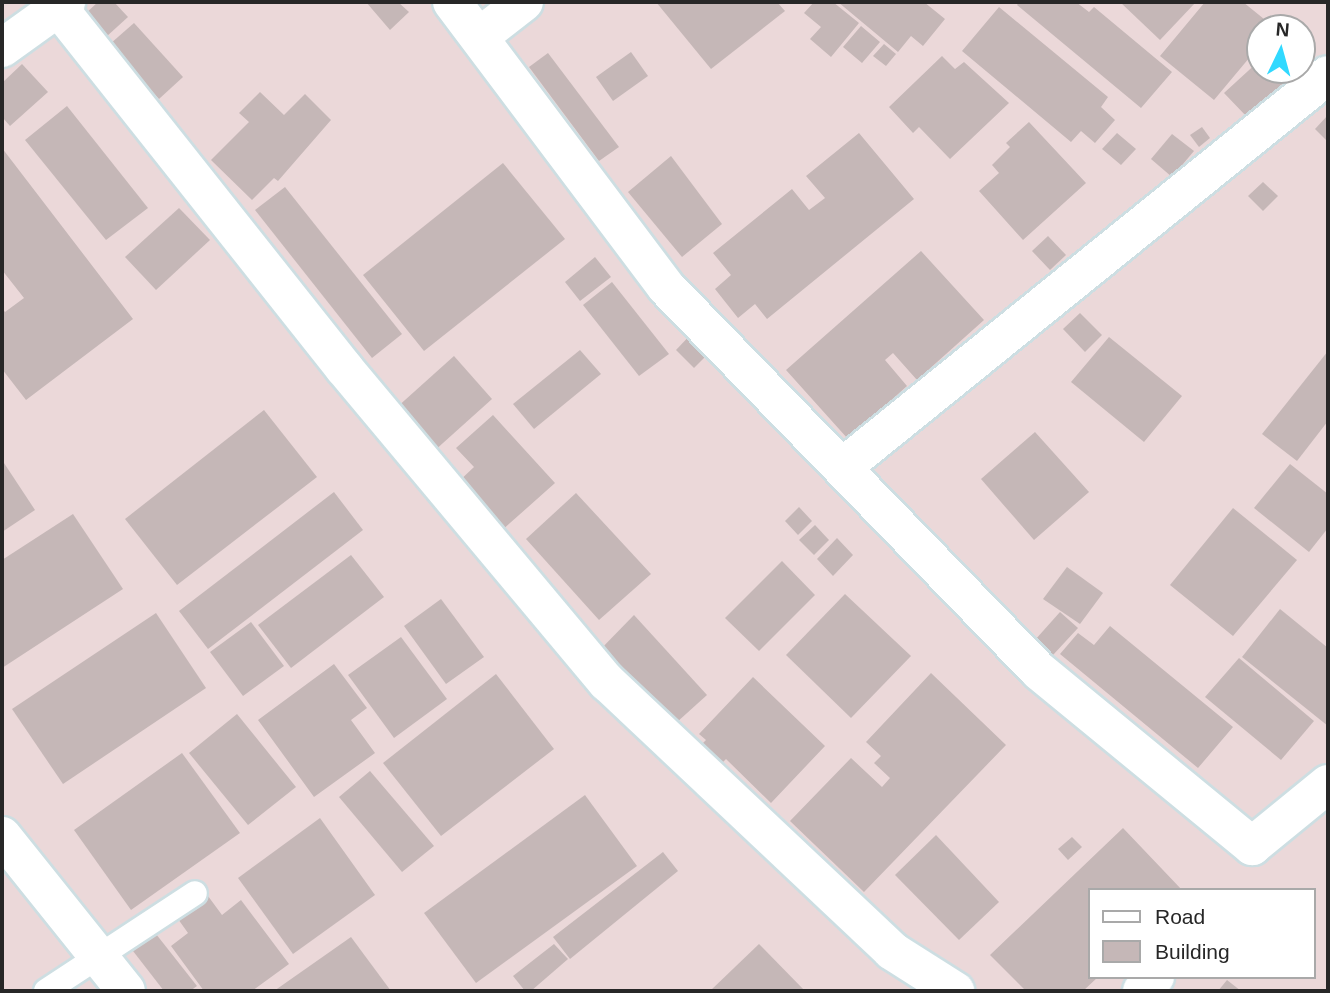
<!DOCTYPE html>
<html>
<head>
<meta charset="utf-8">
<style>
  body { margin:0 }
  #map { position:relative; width:1330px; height:993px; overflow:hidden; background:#ebd8d9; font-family:Helvetica,sans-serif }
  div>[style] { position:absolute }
  .building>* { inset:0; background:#c5b7b7 }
  .roads { filter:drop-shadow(2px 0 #cddee2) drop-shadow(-2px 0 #cddee2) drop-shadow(0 2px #cddee2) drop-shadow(0 -2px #cddee2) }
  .lane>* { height:24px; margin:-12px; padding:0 12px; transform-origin:12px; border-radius:12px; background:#fff }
  .street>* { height:38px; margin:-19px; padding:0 19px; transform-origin:19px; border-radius:19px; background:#fff }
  span { translate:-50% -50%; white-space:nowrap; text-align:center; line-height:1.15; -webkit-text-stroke:7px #fff; paint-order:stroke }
  .frame { position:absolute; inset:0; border:4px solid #272727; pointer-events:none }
  .legend { position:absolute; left:1088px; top:888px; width:228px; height:91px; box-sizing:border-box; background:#fff; border:2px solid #a9a9a9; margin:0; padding:9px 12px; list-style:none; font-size:21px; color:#272727 }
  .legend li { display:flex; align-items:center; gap:14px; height:35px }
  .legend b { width:35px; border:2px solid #a9a9a9 }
  .north { position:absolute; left:1246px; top:14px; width:70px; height:70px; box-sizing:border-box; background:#fff; border:2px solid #a9a9a9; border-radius:50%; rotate:5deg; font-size:19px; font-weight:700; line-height:28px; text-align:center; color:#272727 }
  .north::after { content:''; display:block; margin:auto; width:24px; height:32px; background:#31d9ff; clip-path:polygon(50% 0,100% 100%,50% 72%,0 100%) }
</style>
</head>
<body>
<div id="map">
  <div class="building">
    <i style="clip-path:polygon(98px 2px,114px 2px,128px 17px,106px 37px,85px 14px)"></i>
    <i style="clip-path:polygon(366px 2px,398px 2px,409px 12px,390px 30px)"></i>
    <i style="clip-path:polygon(656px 2px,777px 2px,785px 11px,711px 69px)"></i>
    <i style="clip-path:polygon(814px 2px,833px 2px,859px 23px,831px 57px,810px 39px,821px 27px,804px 13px)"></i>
    <i style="clip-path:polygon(838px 2px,924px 2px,945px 19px,923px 46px,911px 36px,898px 52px)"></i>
    <i style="clip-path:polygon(1019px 2px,1076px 2px,1089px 12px,1094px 7px,1172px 72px,1141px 108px,1017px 5px)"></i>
    <i style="clip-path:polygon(1120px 2px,1196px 2px,1160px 40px)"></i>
    <i style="clip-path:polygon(1205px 2px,1243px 2px,1275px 28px,1260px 28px,1260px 45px,1214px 100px,1160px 56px)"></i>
    <i style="clip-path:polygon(999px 7px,1108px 97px,1101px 107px,1115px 120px,1095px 143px,1081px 131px,1071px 142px,962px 51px)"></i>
    <i style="clip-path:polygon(134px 23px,183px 77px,159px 99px,110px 44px)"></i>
    <i style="clip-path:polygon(861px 26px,880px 42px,862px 63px,843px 47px)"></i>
    <i style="clip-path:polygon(884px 44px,896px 54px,886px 66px,873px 56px)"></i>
    <i style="clip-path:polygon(631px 52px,648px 76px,613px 101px,596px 77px)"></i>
    <i style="clip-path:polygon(548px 53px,619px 147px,599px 161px,529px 67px)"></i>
    <i style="clip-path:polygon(942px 56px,955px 69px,964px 62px,1009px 103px,950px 159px,919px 127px,913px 133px,889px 107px)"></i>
    <i style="clip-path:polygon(1260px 60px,1260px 70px,1297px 70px,1247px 117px,1224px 93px)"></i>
    <i style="clip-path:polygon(22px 64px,48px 92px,10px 126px,2px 117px,2px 83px)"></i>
    <i style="clip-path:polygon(260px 92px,284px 115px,305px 94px,331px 120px,278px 181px,274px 178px,252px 200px,211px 160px,249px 122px,239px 113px)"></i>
    <i style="clip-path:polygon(67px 106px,148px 208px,106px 240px,25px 140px)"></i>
    <i style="clip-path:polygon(1328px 115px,1328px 142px,1315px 129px)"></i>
    <i style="clip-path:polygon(1029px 122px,1086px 183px,1023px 240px,979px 191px,999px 173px,992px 165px,1010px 147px,1006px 143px)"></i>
    <i style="clip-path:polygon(1202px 127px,1210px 138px,1199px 147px,1190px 135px)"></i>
    <i style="clip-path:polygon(859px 133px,914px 199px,767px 319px,755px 304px,738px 318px,715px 289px,731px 275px,713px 253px,792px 189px,809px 210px,825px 198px,806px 176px)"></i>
    <i style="clip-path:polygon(1117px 133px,1136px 149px,1121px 165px,1102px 149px)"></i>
    <i style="clip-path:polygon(1172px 134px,1194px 151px,1172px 177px,1151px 159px)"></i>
    <i style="clip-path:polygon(2px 148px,133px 319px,26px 400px,2px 369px,2px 308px,5px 312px,24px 298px,2px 270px)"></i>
    <i style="clip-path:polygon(671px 156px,722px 224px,682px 257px,628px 192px)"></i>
    <i style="clip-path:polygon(503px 163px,565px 239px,424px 351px,363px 275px)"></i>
    <i style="clip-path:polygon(1263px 182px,1278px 196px,1263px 211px,1248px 196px)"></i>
    <i style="clip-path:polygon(285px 187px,402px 334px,372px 358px,255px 210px)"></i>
    <i style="clip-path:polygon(179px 208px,210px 240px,156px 290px,125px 257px)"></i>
    <i style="clip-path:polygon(1048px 236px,1066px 255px,1050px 270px,1032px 251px)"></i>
    <i style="clip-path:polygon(921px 251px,984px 320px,917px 380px,893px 353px,885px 360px,907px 386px,848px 439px,786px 370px)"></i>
    <i style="clip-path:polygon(595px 257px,611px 277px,580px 301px,565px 282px)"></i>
    <i style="clip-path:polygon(612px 282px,669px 354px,639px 376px,583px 305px)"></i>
    <i style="clip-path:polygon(1080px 313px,1102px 335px,1085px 352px,1063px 329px)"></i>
    <i style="clip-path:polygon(695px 330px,713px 349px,694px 368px,676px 350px)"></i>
    <i style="clip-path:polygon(1109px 337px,1182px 396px,1144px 442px,1071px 382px)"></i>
    <i style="clip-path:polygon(580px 350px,601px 374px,534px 429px,513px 404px)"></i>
    <i style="clip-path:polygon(1328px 351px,1328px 421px,1297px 461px,1262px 434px)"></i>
    <i style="clip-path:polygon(454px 356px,492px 399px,433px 452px,395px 409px)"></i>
    <i style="clip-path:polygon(264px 410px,317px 477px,177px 585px,125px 519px)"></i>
    <i style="clip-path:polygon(493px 415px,555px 483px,500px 532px,456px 484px,474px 467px,456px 448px)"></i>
    <i style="clip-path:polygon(1035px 432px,1089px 492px,1034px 540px,981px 479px)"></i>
    <i style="clip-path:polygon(2px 460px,35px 510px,2px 532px)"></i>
    <i style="clip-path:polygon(1290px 464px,1328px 494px,1328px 528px,1309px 552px,1254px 508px)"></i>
    <i style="clip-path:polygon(334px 492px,363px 530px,208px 649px,179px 611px)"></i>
    <i style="clip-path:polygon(576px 493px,651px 574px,599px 620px,526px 539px)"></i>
    <i style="clip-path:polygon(799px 507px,812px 521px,798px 535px,785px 521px)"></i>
    <i style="clip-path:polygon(1233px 508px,1297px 560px,1233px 636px,1170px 585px)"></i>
    <i style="clip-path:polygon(73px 514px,123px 589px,2px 668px,2px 560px)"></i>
    <i style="clip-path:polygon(815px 525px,829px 540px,814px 555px,799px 540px)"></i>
    <i style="clip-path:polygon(837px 538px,853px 555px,833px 576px,817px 559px)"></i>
    <i style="clip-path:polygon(351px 555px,384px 597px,291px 668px,258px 625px)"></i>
    <i style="clip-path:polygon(782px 561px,815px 595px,759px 651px,725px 618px)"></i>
    <i style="clip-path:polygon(1067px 567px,1103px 593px,1080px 624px,1043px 599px)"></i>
    <i style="clip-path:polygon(845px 594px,911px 656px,851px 718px,786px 655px)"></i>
    <i style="clip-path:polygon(441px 599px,484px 657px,446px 684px,404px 626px)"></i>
    <i style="clip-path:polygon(1280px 609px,1328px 648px,1328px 726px,1242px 657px)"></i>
    <i style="clip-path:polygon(1060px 612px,1078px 628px,1053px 655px,1035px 640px)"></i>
    <i style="clip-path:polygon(156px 613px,206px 688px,63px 784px,12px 709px)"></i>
    <i style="clip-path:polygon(634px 615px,707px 695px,666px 732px,595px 655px)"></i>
    <i style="clip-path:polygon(251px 622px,284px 666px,243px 696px,210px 652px)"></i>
    <i style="clip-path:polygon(1110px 626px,1233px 727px,1198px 768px,1060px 654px,1078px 633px,1094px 645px)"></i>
    <i style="clip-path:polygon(401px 637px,447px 699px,394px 738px,348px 675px)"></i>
    <i style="clip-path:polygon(1239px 658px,1314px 721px,1281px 760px,1205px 697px)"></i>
    <i style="clip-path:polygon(334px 664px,367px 708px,351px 720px,375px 753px,314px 797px,258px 720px)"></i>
    <i style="clip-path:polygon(931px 673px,1006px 745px,864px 892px,790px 821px,851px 758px,882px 787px,890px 778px,874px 763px,881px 756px,866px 742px)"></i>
    <i style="clip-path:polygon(496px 674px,554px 749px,441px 836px,383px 763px)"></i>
    <i style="clip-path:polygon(753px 677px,825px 746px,771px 803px,726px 759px,718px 767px,698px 748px,706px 740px,699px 734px)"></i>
    <i style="clip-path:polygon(237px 714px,296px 787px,248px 825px,189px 753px)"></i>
    <i style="clip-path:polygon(182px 753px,240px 833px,131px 910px,74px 830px)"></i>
    <i style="clip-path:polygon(370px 771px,434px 846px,402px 872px,339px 797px)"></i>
    <i style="clip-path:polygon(585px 795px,637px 866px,476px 983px,424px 913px)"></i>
    <i style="clip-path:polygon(320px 818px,375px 895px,293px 954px,238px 878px)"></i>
    <i style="clip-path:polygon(1123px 828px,1182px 890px,1090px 890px,1090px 977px,1098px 977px,1083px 991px,1026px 991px,990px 955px)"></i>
    <i style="clip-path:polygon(936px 835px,999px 902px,959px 940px,895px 875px)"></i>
    <i style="clip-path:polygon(1072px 837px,1082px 847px,1068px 860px,1058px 849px)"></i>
    <i style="clip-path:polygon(663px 852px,678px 871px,570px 959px,553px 937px)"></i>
    <i style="clip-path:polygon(208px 896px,222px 915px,241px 900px,289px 964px,252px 991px,204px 991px,171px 946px,188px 933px,178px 919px)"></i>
    <i style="clip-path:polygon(156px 934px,197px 986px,190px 991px,164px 991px,133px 951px)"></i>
    <i style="clip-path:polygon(351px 937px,391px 991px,274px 991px)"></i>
    <i style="clip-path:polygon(554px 944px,568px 959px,531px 991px,525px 991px,513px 976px)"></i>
    <i style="clip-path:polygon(759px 944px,805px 991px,710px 991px)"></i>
    <i style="clip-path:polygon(1227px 980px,1241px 991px,1218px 991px)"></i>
  </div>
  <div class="roads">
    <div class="lane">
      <i style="left:46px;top:991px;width:178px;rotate:-33.3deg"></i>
    </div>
    <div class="street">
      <i style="left:54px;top:2px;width:467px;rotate:51.6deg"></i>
      <i style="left:344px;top:368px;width:410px;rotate:50.1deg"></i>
      <i style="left:607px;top:682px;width:392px;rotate:43.3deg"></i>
      <i style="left:892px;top:951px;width:75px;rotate:32.4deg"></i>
      <i style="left:452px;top:2px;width:356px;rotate:53.1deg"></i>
      <i style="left:666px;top:287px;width:535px;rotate:45.83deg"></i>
      <i style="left:1039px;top:671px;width:276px;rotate:39.4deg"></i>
      <i style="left:1252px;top:846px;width:98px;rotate:-39.2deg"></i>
      <i style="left:479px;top:37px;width:57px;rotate:-37.9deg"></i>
      <i style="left:2px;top:48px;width:79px;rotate:-35.7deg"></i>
      <i style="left:844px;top:466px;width:622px;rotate:-38.93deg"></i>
      <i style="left:2px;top:836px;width:198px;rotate:51.3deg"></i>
      <i style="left:1142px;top:991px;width:19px;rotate:-47deg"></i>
    </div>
  </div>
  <div class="frame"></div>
  <ul class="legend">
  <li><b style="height:9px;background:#fff"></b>Road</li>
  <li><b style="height:19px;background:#c5b7b7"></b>Building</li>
  </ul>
  <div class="north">N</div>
</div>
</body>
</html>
